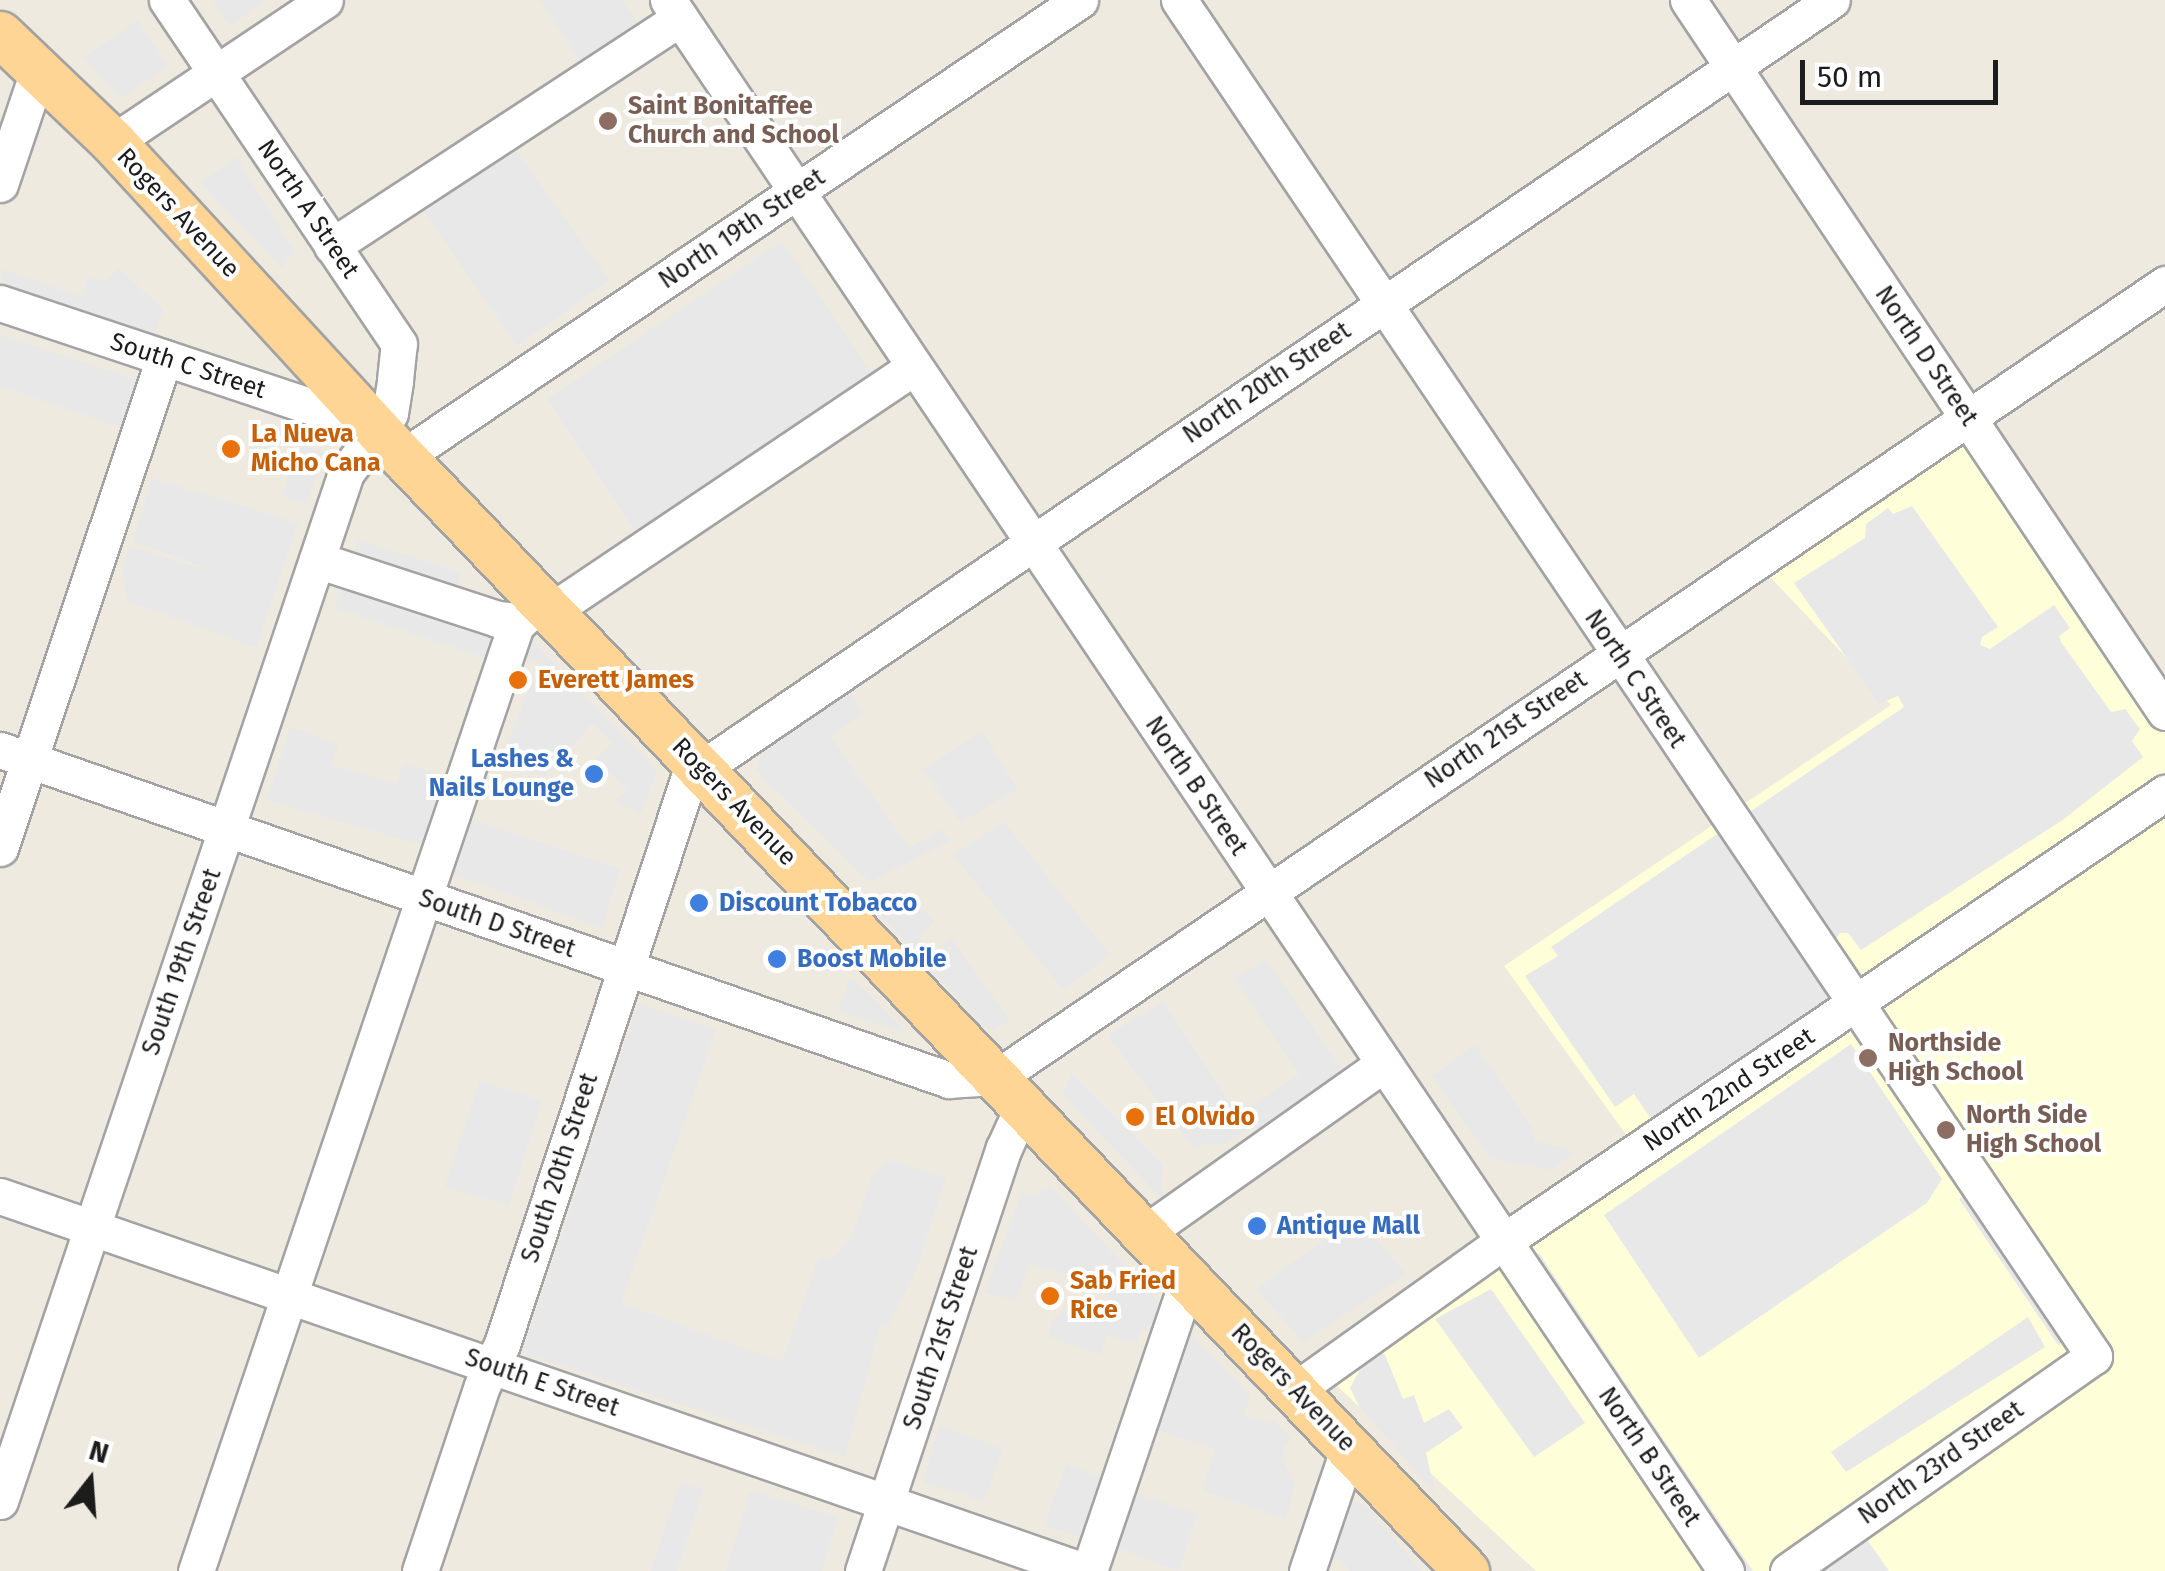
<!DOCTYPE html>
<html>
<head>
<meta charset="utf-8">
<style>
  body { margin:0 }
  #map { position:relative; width:2165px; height:1571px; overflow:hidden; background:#eeeae0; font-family:"Fira Sans",sans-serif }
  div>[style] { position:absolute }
  .education>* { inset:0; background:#feffd9 }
  .parking>* { inset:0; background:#e8e8e8 }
  .roads { filter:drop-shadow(2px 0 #a3a3a3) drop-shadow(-2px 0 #a3a3a3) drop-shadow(0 2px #a3a3a3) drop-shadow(0 -2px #a3a3a3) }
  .minor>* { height:35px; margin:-17.5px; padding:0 17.5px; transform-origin:17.5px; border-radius:17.5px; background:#fff }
  .major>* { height:45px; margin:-22.5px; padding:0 22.5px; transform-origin:22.5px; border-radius:22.5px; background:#ffd595 }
  .dots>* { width:28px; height:28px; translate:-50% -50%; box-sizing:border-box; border:5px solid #fff; border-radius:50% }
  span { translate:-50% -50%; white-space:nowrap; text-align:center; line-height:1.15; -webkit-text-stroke:8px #fff; paint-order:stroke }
  .education-label { font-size:25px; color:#785e54; font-weight:700 }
  .left { translate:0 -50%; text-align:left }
  .street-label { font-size:25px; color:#1c1c1c }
  .food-label { font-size:25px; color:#c56008; font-weight:700 }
  .shop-label { font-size:25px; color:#366cbe; font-weight:700 }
  .right { translate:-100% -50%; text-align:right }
  .north { position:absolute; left:40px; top:1431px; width:100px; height:100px; -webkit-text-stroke:8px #fff; paint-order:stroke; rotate:17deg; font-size:28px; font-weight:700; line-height:40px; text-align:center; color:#1c1c1c }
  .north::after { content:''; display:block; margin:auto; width:35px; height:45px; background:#1c1c1c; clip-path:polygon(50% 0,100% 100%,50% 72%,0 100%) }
  .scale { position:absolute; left:1800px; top:60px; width:198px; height:45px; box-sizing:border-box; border:5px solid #1c1c1c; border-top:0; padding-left:12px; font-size:30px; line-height:35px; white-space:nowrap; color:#1c1c1c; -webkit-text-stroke:8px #fff; paint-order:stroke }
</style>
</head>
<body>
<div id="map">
  <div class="education">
    <i style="clip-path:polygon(1980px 437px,2165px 712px,2165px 1571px,1536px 1571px,1321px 1371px,1638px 1151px,1504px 966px,1891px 705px,1756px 562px)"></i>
  </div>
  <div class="parking">
    <i style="clip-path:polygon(213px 0,267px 0,230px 26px)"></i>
    <i style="clip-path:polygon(539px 0,622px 0,641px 28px,582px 65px)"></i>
    <i style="clip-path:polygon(138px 20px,169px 66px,121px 98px,83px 58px)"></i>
    <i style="clip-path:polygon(509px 141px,609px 280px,517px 346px,420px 206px)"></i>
    <i style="clip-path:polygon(236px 157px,294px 251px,282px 268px,201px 183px)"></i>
    <i style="clip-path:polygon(782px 241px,876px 380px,640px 538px,547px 399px)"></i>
    <i style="clip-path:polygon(118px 268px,163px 309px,154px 336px,0 290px,3px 269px,82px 297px,87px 277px,104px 282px)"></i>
    <i style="clip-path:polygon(0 335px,140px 381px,125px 429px,0 386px)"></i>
    <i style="clip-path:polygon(300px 444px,325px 453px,306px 504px,282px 495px)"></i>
    <i style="clip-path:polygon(152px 478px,298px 523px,256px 647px,127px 601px,122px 569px,130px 546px,233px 578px,133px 541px)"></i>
    <i style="clip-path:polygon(1912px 506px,1998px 627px,1982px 637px,1980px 645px,1990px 649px,2054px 605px,2070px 628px,2059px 636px,2061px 642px,2111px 712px,2125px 709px,2140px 729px,2132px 741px,2143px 757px,2064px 819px,1861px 950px,1848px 933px,1840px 933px,1833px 943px,1848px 993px,1668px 1143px,1634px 1094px,1615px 1107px,1525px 976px,1558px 956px,1551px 947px,1904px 707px,1898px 696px,1879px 704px,1794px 583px,1865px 538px,1866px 524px,1888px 508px,1893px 514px)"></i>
    <i style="clip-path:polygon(359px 540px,461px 573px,456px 593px,495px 601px,657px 771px,641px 813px,614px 801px,627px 790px,596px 759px,613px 742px,592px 723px,547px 776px,501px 760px,539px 663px,497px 649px,494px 636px,485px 658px,335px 608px)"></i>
    <i style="clip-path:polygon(845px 686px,864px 712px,831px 737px,910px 848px,942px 829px,950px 841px,870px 882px,756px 771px,765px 749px)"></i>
    <i style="clip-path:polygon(290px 727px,338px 744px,332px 765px,397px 784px,403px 764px,448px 776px,437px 829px,429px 827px,422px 845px,267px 800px)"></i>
    <i style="clip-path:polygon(982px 731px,1018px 789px,960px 823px,923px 769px)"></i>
    <i style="clip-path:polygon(464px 817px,620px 869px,602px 928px,446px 871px)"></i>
    <i style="clip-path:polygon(1004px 822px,1110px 955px,1063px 990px,953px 855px)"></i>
    <i style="clip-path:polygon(907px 895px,935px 921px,919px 937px,934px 953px,951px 938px,1010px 1021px,993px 1029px,982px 1024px,879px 913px)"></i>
    <i style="clip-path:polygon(1266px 959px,1346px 1075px,1263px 1138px,1244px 1112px,1299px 1074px,1234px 979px)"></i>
    <i style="clip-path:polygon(854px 979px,908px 1034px,838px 1011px,849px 981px)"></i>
    <i style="clip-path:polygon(1163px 1002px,1248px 1130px,1224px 1145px,1205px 1143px,1194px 1149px,1108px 1036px)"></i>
    <i style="clip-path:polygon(638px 1003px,716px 1030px,621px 1303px,782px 1362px,818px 1260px,834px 1257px,851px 1238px,872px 1177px,889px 1160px,946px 1178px,916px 1271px,887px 1327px,880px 1326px,845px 1457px,522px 1353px)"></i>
    <i style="clip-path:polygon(1851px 1044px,1942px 1179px,1927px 1203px,1699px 1358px,1604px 1215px)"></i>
    <i style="clip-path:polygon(1475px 1045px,1531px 1126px,1535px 1141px,1575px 1152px,1550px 1170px,1490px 1158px,1432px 1076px)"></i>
    <i style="clip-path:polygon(1071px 1073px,1163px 1165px,1161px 1188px,1166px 1197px,1160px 1197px,1063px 1095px)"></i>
    <i style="clip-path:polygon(480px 1081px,542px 1101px,509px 1205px,445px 1187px)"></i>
    <i style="clip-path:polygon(1994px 1175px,2091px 1325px,2058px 1345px,1959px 1199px)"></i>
    <i style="clip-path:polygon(1051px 1187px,1160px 1303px,1152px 1329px,1141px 1330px,1137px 1344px,1107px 1334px,1100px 1355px,1049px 1336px,1052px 1320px,1073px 1304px,1105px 1316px,1111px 1287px,1029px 1264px,1016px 1301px,985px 1292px,1022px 1192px,1032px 1195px)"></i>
    <i style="clip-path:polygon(1357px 1217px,1406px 1274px,1303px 1342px,1256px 1289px)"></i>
    <i style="clip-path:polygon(1539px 1253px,1636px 1399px,1753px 1571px,1739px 1571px,1531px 1260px)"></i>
    <i style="clip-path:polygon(1491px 1289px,1585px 1423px,1534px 1457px,1435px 1319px)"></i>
    <i style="clip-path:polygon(2028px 1317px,2045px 1347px,1846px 1472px,1831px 1452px)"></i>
    <i style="clip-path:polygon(1181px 1324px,1250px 1396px,1244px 1415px,1267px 1424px,1274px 1419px,1291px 1439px,1283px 1447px,1283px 1461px,1295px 1484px,1286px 1519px,1202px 1490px,1216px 1450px,1141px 1424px)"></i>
    <i style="clip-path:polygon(1372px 1347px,1385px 1355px,1403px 1399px,1414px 1395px,1424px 1423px,1449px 1409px,1463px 1428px,1426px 1453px,1435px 1493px,1359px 1406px,1350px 1388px)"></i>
    <i style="clip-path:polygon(939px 1426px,1003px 1449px,984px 1501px,923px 1482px)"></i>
    <i style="clip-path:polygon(1066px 1464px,1102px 1477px,1081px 1537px,1044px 1526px)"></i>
    <i style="clip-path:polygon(680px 1482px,704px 1489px,677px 1571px,651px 1571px)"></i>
    <i style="clip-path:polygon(1121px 1488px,1197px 1514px,1179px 1571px,1100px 1542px)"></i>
    <i style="clip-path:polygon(750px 1491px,838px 1517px,822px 1571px,726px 1571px)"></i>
    <i style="clip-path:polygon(1348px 1499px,1364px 1505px,1422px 1571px,1350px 1571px,1341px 1560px,1319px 1555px)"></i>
    <i style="clip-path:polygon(1863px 1534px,1889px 1571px,1803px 1571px)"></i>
  </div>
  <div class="roads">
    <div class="minor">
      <i style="left:668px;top:0;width:1894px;rotate:56.04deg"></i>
      <i style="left:1179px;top:0;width:1636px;rotate:55.99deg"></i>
      <i style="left:2094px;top:1356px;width:374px;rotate:144.9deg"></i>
      <i style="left:1688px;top:0;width:857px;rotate:56.18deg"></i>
      <i style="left:113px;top:142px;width:255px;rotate:-33.8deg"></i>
      <i style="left:0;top:184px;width:119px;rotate:-71.4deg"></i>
      <i style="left:332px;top:246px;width:416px;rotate:-33.2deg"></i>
      <i style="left:0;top:303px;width:396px;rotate:18.4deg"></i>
      <i style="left:403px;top:457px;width:817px;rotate:-34.02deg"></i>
      <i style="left:317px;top:560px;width:189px;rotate:18.1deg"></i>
      <i style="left:497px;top:619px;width:21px;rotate:5deg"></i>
      <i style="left:551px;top:611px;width:437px;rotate:-33.9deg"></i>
      <i style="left:0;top:750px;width:1005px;rotate:19.17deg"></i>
      <i style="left:949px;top:1080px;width:48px;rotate:-3.6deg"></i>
      <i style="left:997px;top:1077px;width:1412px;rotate:-34.17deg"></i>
      <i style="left:0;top:848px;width:517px;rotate:-71.49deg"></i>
      <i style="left:0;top:1196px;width:1147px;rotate:19.08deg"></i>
      <i style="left:1145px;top:1233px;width:293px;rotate:-35.3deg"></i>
      <i style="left:1295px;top:1390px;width:257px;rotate:-35.5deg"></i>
      <i style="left:1504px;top:1241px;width:799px;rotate:-34.13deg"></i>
      <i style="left:0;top:1501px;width:1085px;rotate:-71.4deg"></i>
      <i style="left:346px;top:473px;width:74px;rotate:-53.7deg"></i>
      <i style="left:390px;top:413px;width:33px;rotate:-81deg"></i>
      <i style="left:395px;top:380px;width:36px;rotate:-84deg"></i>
      <i style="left:399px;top:344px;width:415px;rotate:-124deg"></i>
      <i style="left:196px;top:1571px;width:999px;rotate:-71.31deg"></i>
      <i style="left:516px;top:625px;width:35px;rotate:-43deg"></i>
      <i style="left:420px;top:1571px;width:195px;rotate:-71.5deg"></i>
      <i style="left:482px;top:1386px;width:47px;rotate:-64.5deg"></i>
      <i style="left:502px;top:1344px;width:597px;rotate:-71.75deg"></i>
      <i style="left:689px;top:777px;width:1382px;rotate:-34.21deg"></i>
      <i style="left:863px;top:1571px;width:446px;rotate:-71.6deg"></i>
      <i style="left:1004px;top:1148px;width:46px;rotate:-65.7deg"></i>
      <i style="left:1089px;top:1571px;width:309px;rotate:-71.3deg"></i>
      <i style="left:1307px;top:1571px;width:131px;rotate:-71.3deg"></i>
    </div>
    <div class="major">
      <i style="left:0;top:34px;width:156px;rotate:43.7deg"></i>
      <i style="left:113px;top:142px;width:428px;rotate:47.4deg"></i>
      <i style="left:403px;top:457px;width:1540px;rotate:46.34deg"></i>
    </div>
  </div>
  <div class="dots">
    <i style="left:608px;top:121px;background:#8d6e63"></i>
    <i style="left:231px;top:449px;background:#e8710a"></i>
    <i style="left:518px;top:680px;background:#e8710a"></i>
    <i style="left:594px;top:774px;background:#3f7fe0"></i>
    <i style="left:699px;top:903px;background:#3f7fe0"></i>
    <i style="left:777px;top:959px;background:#3f7fe0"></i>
    <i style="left:1868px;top:1058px;background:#8d6e63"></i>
    <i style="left:1135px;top:1117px;background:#e8710a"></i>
    <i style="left:1946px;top:1130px;background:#8d6e63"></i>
    <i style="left:1257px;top:1226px;background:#3f7fe0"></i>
    <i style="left:1050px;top:1296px;background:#e8710a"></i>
  </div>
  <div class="education-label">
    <span class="left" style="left:628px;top:121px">Saint Bonitaffee<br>Church and School</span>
    <span class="left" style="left:1888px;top:1058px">Northside<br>High School</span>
    <span class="left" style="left:1966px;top:1130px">North Side<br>High School</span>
  </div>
  <div class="street-label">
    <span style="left:308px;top:209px;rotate:56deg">North A Street</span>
    <span style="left:178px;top:213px;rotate:47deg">Rogers Avenue</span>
    <span style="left:742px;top:229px;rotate:-34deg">North 19th Street</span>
    <span style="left:1926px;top:356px;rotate:56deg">North D Street</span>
    <span style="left:188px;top:366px;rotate:18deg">South C Street</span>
    <span style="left:1267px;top:383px;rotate:-34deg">North 20th Street</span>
    <span style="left:1635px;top:679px;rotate:56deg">North C Street</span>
    <span style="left:1506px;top:730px;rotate:-34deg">North 21st Street</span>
    <span style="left:1196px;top:786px;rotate:56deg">North B Street</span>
    <span style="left:734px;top:802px;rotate:46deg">Rogers Avenue</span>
    <span style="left:497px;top:924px;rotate:19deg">South D Street</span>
    <span style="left:182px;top:962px;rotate:-71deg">South 19th Street</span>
    <span style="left:1729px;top:1090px;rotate:-34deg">North 22nd Street</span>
    <span style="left:560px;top:1168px;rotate:-72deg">South 20th Street</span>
    <span style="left:941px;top:1338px;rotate:-72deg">South 21st Street</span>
    <span style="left:542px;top:1383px;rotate:19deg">South E Street</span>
    <span style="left:1293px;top:1388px;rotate:46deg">Rogers Avenue</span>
    <span style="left:1649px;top:1457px;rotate:56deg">North B Street</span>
    <span style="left:1941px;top:1463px;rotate:-35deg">North 23rd Street</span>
  </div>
  <div class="food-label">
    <span class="left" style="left:251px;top:449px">La Nueva<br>Micho Cana</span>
    <span class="left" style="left:538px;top:680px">Everett James</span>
    <span class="left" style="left:1155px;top:1117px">El Olvido</span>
    <span class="left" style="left:1070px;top:1296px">Sab Fried<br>Rice</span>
  </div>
  <div class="shop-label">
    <span class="right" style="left:574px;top:774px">Lashes &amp;<br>Nails Lounge</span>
    <span class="left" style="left:719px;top:903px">Discount Tobacco</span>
    <span class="left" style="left:797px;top:959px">Boost Mobile</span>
    <span class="left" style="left:1277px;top:1226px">Antique Mall</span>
  </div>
  <div class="north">N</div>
  <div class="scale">50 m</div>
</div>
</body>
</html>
